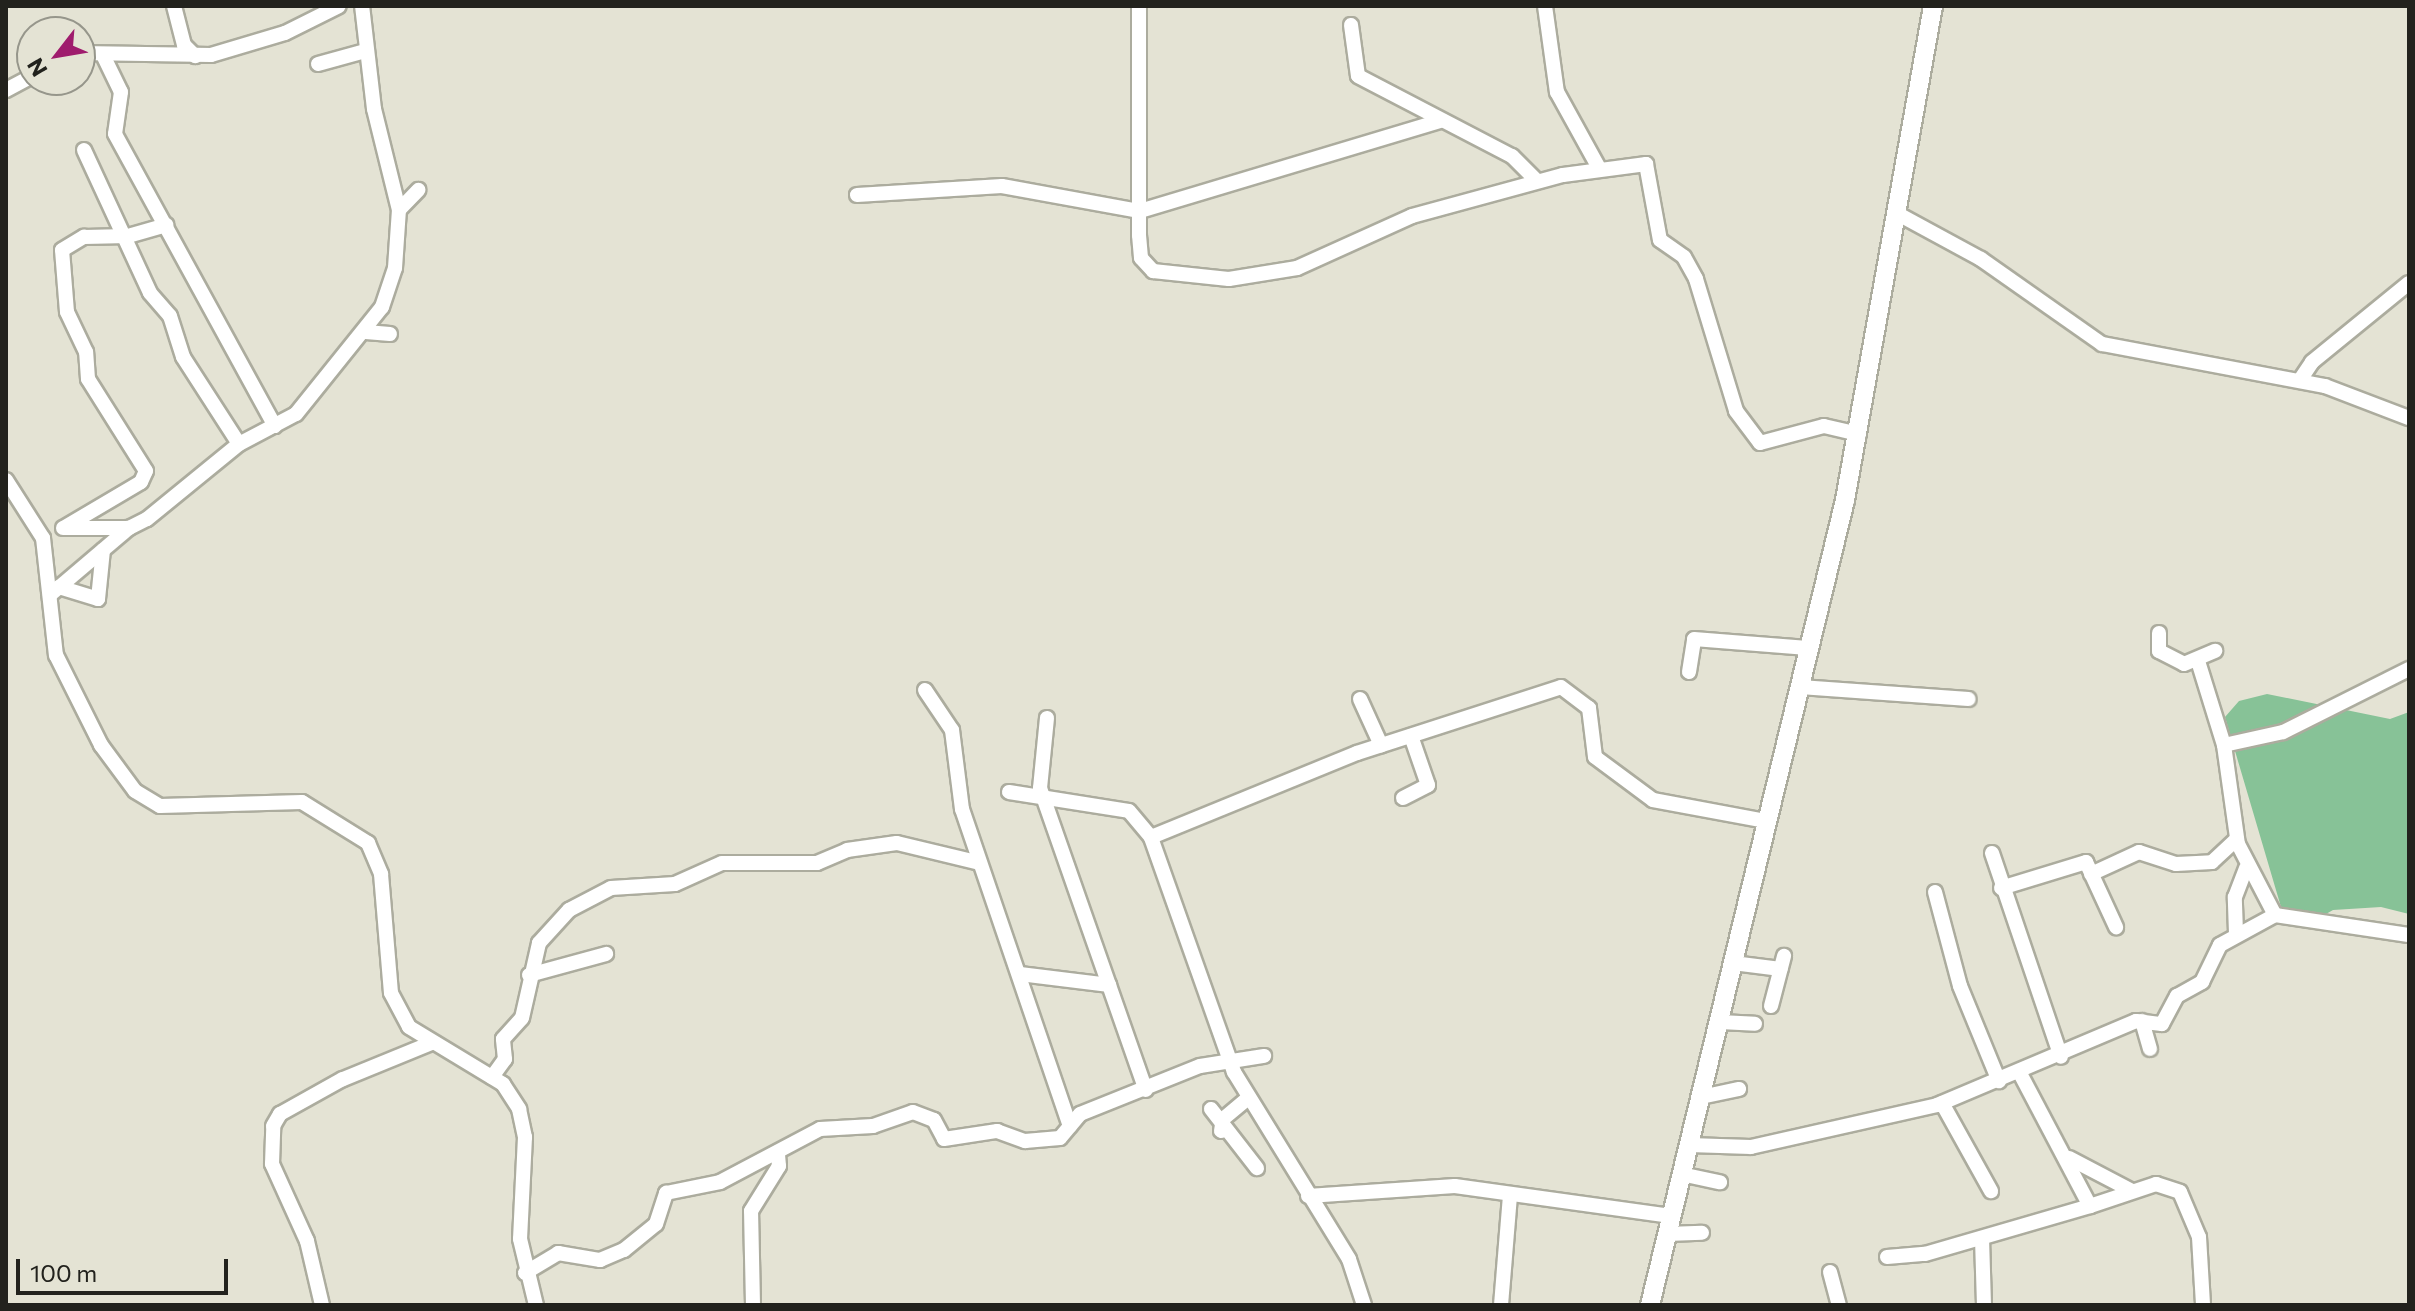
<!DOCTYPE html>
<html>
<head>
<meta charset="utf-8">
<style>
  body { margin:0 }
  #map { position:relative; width:2415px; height:1311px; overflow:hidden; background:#e4e3d4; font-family:Commissioner,sans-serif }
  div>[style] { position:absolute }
  .water>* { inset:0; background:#87c297 }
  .roads { filter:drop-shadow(2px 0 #acac9e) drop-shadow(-2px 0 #acac9e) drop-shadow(0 2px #acac9e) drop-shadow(0 -2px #acac9e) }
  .minor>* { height:14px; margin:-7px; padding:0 7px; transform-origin:7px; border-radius:7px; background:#fff }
  .tertiary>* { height:18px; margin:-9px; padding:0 9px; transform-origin:9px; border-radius:9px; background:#fff }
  span { translate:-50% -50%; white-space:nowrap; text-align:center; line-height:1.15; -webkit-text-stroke:8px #e4e3d4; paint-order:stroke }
  .frame { position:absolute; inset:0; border:8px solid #22221d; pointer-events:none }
  .north { position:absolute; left:16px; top:16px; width:80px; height:80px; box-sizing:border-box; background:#e4e3d4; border:2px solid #96968b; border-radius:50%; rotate:239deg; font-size:22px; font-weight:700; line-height:32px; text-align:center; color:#22221d }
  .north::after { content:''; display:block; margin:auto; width:28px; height:36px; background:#9f1c6d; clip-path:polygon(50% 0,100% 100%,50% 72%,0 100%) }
  .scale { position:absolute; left:16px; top:1259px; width:212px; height:36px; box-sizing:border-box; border:4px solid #22221d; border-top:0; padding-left:10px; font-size:24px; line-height:28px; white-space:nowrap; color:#22221d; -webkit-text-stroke:6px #e4e3d4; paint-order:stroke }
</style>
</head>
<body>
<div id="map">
  <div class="water">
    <i style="clip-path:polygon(2267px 694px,2390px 719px,2409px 712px,2409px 914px,2381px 907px,2333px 910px,2319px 918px,2281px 907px,2225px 717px,2239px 701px)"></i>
  </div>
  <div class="roads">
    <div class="minor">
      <i style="left:174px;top:6px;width:40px;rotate:75.6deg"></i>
      <i style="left:184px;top:45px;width:16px;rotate:45deg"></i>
      <i style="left:1139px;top:6px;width:229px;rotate:90deg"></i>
      <i style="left:1139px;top:235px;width:23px;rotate:85deg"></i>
      <i style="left:1141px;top:258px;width:18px;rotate:47deg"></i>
      <i style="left:1153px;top:271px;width:76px;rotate:6deg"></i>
      <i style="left:1229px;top:279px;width:69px;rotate:-9.2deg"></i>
      <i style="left:1297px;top:268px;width:126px;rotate:-24.3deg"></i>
      <i style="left:1412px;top:216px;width:156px;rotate:-15.2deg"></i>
      <i style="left:1563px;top:175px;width:84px;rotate:-7.5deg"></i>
      <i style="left:1646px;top:164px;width:77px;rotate:79.6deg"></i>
      <i style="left:1660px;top:240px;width:29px;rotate:35deg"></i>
      <i style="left:1684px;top:257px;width:25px;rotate:61deg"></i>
      <i style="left:1696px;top:279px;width:138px;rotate:73.1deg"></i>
      <i style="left:1736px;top:411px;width:40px;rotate:53deg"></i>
      <i style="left:1760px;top:443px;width:66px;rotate:-14.9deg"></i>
      <i style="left:1824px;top:426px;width:36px;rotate:13deg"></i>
      <i style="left:1545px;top:6px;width:87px;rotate:82.1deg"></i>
      <i style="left:1557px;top:92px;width:87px;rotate:61.1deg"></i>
      <i style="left:1351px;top:25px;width:51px;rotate:82.2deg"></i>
      <i style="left:1358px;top:76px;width:174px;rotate:27.5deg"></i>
      <i style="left:1512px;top:156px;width:35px;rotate:45deg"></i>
      <i style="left:48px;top:29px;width:5px;rotate:37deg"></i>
      <i style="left:80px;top:53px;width:131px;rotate:0.9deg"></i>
      <i style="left:211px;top:55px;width:77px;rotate:-16.6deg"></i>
      <i style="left:285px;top:33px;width:60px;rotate:-26.6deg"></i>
      <i style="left:103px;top:55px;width:41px;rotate:64.1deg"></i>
      <i style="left:121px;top:92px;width:42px;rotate:98.1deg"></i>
      <i style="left:115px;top:134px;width:333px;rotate:61.3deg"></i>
      <i style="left:318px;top:64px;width:49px;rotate:-15.5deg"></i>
      <i style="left:6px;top:90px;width:30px;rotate:-28deg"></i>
      <i style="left:84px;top:150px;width:157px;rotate:65.2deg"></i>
      <i style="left:150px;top:293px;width:30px;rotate:49deg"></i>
      <i style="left:170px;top:316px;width:43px;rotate:72.4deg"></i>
      <i style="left:183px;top:357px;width:103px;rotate:57.2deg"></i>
      <i style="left:857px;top:195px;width:145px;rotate:-3.6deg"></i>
      <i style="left:1002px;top:186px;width:140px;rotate:10.3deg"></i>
      <i style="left:1140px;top:211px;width:313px;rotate:-16.7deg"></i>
      <i style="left:399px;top:210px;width:28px;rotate:-46deg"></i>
      <i style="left:1898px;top:214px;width:94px;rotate:28.5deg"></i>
      <i style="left:1981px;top:259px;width:148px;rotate:35.1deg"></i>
      <i style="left:2102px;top:344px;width:227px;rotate:10.7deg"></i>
      <i style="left:2325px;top:386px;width:90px;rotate:20.9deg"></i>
      <i style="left:366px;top:332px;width:24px;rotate:5deg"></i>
      <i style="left:2300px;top:380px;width:22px;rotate:-56deg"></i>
      <i style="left:2312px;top:362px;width:125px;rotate:-39.2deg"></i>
      <i style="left:6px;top:480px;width:69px;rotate:57.5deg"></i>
      <i style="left:43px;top:538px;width:118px;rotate:83.7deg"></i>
      <i style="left:56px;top:655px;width:101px;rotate:63.4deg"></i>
      <i style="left:101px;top:745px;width:57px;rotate:53.5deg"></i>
      <i style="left:135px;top:791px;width:29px;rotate:31deg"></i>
      <i style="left:160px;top:806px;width:142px;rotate:-1.6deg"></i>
      <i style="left:302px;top:802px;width:78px;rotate:31.8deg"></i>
      <i style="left:368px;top:843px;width:34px;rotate:67deg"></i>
      <i style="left:381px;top:874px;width:119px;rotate:85.2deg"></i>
      <i style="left:391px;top:993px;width:38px;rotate:62deg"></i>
      <i style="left:409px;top:1027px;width:110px;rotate:31.2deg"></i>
      <i style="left:503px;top:1084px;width:30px;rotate:57deg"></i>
      <i style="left:519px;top:1109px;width:29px;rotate:78deg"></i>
      <i style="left:525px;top:1137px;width:102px;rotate:92.8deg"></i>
      <i style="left:520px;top:1239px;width:68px;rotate:76.4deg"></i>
      <i style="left:65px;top:527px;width:88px;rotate:-30.6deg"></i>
      <i style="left:141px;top:482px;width:12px;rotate:-66deg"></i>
      <i style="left:146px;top:471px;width:109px;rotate:-122.2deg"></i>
      <i style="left:88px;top:379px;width:27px;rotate:-94deg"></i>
      <i style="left:86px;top:352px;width:44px;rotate:-115.4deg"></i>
      <i style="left:67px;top:312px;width:62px;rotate:-94.6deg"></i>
      <i style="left:62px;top:250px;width:26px;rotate:-31deg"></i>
      <i style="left:84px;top:237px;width:44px;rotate:-1.3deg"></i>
      <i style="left:128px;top:236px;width:40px;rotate:-16deg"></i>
      <i style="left:63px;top:528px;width:66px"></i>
      <i style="left:129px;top:528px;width:20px;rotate:-27deg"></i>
      <i style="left:147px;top:519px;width:119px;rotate:-39.2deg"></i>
      <i style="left:239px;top:444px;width:64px;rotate:-27.8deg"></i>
      <i style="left:296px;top:414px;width:137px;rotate:-51.2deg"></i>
      <i style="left:382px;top:307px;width:41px;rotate:-71.6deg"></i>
      <i style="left:395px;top:268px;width:58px;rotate:-86.1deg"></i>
      <i style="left:399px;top:210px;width:104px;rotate:-103.9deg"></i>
      <i style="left:374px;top:109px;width:104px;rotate:-96.6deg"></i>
      <i style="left:59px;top:587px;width:41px;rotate:17.1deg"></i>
      <i style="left:98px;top:599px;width:49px;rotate:-84.2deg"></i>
      <i style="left:50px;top:595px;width:104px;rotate:-40.3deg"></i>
      <i style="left:2159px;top:633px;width:18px;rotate:90deg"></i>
      <i style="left:2159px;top:651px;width:28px;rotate:27deg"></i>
      <i style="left:2184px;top:664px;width:34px;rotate:-23deg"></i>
      <i style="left:2198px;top:661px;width:88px;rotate:72.8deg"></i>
      <i style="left:2224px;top:745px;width:100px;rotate:82deg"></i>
      <i style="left:2238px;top:844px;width:80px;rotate:62.5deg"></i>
      <i style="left:1689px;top:672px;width:33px;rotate:-81deg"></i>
      <i style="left:1694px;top:639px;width:114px;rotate:4.5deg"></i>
      <i style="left:1800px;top:687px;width:169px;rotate:4.1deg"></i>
      <i style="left:925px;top:690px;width:48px;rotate:56deg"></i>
      <i style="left:952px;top:730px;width:80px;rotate:82.8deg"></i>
      <i style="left:962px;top:809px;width:335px;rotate:71.2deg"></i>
      <i style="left:1360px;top:699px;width:51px;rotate:65.5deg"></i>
      <i style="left:1047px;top:718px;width:70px;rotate:95.7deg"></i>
      <i style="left:1040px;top:788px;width:320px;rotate:70.7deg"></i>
      <i style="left:2224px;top:745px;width:60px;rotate:-12.4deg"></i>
      <i style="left:2283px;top:732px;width:141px;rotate:-26.6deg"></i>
      <i style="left:1009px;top:792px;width:121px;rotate:9deg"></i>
      <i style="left:1129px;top:811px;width:34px;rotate:50deg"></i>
      <i style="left:1403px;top:798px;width:28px;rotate:-27deg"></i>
      <i style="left:1428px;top:785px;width:52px;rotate:-109.1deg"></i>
      <i style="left:1992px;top:853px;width:215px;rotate:71.3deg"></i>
      <i style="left:2091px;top:874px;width:53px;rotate:-24.6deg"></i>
      <i style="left:2139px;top:852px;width:39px;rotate:18deg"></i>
      <i style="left:2176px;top:864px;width:36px;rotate:-3deg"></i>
      <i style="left:2212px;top:862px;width:34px;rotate:-43deg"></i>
      <i style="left:2001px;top:888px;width:89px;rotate:-17deg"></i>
      <i style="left:2086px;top:862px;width:72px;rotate:65.2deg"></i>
      <i style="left:1935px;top:892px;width:97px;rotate:75.1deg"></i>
      <i style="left:1960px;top:986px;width:103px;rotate:67.7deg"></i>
      <i style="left:2236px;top:933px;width:36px;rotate:-92deg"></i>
      <i style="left:2235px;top:897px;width:31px;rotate:-69deg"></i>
      <i style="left:1733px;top:963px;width:48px;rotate:7.1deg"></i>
      <i style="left:1020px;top:974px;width:90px;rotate:7deg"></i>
      <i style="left:529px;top:975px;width:80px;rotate:-15.3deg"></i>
      <i style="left:1771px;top:1006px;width:52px;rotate:-75.4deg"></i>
      <i style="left:2142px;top:1021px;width:29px;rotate:74deg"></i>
      <i style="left:1720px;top:1022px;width:35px;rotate:3deg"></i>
      <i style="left:492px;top:1077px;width:22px;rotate:-54deg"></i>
      <i style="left:505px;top:1059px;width:20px;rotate:-96deg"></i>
      <i style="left:503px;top:1039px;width:28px;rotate:-48deg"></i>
      <i style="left:522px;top:1018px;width:77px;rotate:-77.2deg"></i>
      <i style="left:539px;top:943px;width:45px;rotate:-47.7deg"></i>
      <i style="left:569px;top:910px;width:47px;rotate:-27.6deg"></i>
      <i style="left:611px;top:888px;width:64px;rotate:-3.6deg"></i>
      <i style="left:675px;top:884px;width:51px;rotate:-24.1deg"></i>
      <i style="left:722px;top:863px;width:95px"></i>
      <i style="left:817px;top:863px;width:33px;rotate:-23deg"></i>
      <i style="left:847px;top:850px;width:50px;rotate:-8deg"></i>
      <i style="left:897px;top:843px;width:85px;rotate:13.5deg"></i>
      <i style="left:1701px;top:1097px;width:39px;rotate:-12deg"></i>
      <i style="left:1942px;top:1103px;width:101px;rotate:60.9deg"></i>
      <i style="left:1211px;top:1109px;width:75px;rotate:52.1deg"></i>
      <i style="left:1221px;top:1131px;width:12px;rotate:-81deg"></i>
      <i style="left:1223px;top:1119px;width:33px;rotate:-40deg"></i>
      <i style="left:1689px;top:1145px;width:62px;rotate:1.8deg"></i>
      <i style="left:1751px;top:1147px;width:191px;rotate:-12.7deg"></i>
      <i style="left:1937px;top:1105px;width:216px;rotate:-22.9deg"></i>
      <i style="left:2136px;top:1021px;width:26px;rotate:7deg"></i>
      <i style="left:2162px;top:1024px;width:32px;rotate:-62deg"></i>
      <i style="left:2177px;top:996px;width:29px;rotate:-29deg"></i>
      <i style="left:2202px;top:982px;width:41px;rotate:-64.1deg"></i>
      <i style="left:2220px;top:945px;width:63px;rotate:-28.6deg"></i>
      <i style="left:2275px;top:915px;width:135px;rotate:8.5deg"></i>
      <i style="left:2069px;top:1158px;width:71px;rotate:27.6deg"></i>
      <i style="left:1681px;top:1174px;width:40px;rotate:12deg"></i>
      <i style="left:1308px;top:1196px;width:147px;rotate:-3.9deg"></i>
      <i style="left:1455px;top:1186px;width:218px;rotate:7.9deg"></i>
      <i style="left:2090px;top:1206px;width:70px;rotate:-18.4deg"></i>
      <i style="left:2156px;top:1184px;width:25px;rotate:18deg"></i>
      <i style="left:2180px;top:1192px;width:49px;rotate:67.1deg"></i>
      <i style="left:2199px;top:1237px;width:68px;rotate:86.6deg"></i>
      <i style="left:1667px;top:1234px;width:35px;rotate:-2deg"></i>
      <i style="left:1982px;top:1238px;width:67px;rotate:88.3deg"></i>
      <i style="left:1887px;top:1257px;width:38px;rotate:-5deg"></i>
      <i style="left:1925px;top:1254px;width:172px;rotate:-16.2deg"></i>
      <i style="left:2090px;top:1206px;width:148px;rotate:-117.8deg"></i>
      <i style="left:1830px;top:1272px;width:34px;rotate:75deg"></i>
      <i style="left:525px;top:1273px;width:39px;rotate:-31deg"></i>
      <i style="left:558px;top:1253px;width:43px;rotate:9.5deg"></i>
      <i style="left:600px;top:1260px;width:26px;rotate:-23deg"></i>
      <i style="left:624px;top:1250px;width:41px;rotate:-39.1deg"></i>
      <i style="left:656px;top:1224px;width:33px;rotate:-72deg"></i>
      <i style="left:666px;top:1193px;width:55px;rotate:-11.5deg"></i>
      <i style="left:720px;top:1182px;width:113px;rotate:-27.9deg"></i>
      <i style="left:820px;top:1129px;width:53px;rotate:-3.2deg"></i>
      <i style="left:873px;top:1126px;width:42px;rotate:-19.3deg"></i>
      <i style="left:913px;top:1112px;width:22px;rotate:21deg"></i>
      <i style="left:934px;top:1120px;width:21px;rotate:62deg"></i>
      <i style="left:944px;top:1139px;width:54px;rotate:-8.6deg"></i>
      <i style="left:997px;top:1131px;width:30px;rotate:20deg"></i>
      <i style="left:1025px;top:1141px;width:35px;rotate:-5deg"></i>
      <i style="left:1060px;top:1138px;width:31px;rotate:-50deg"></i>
      <i style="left:1080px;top:1114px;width:129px;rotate:-21.8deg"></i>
      <i style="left:1200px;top:1066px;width:65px;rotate:-8.9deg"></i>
      <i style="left:322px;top:1305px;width:66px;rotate:-103.2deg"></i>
      <i style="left:307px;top:1241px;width:85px;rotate:-114.4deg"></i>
      <i style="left:272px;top:1164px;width:38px;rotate:-88deg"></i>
      <i style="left:273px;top:1126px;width:14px;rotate:-60deg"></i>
      <i style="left:280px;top:1114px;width:72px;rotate:-29.1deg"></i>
      <i style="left:343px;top:1079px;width:95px;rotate:-22.2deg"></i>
      <i style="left:753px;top:1305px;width:94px;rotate:-91.2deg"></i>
      <i style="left:751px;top:1211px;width:53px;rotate:-58.1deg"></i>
      <i style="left:779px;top:1166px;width:12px;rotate:-95deg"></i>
      <i style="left:1364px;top:1305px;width:48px;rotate:-108.1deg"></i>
      <i style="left:1349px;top:1259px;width:220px;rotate:-121.6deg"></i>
      <i style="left:1234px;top:1072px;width:249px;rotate:-109.5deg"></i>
      <i style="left:1151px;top:837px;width:222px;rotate:-22.2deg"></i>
      <i style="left:1357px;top:753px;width:214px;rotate:-17.9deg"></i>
      <i style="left:1561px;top:687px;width:35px;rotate:37deg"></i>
      <i style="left:1589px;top:708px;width:49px;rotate:83deg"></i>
      <i style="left:1595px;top:757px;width:72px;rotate:36.6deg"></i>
      <i style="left:1653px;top:800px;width:114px;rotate:10.6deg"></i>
      <i style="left:1501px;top:1305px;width:109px;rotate:-85.3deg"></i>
    </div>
    <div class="tertiary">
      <i style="left:1650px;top:1305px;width:828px;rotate:-76.38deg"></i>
      <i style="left:1845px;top:500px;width:502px;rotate:-79.9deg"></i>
    </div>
  </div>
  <div class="frame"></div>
  <div class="north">N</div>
  <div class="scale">100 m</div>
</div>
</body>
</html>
